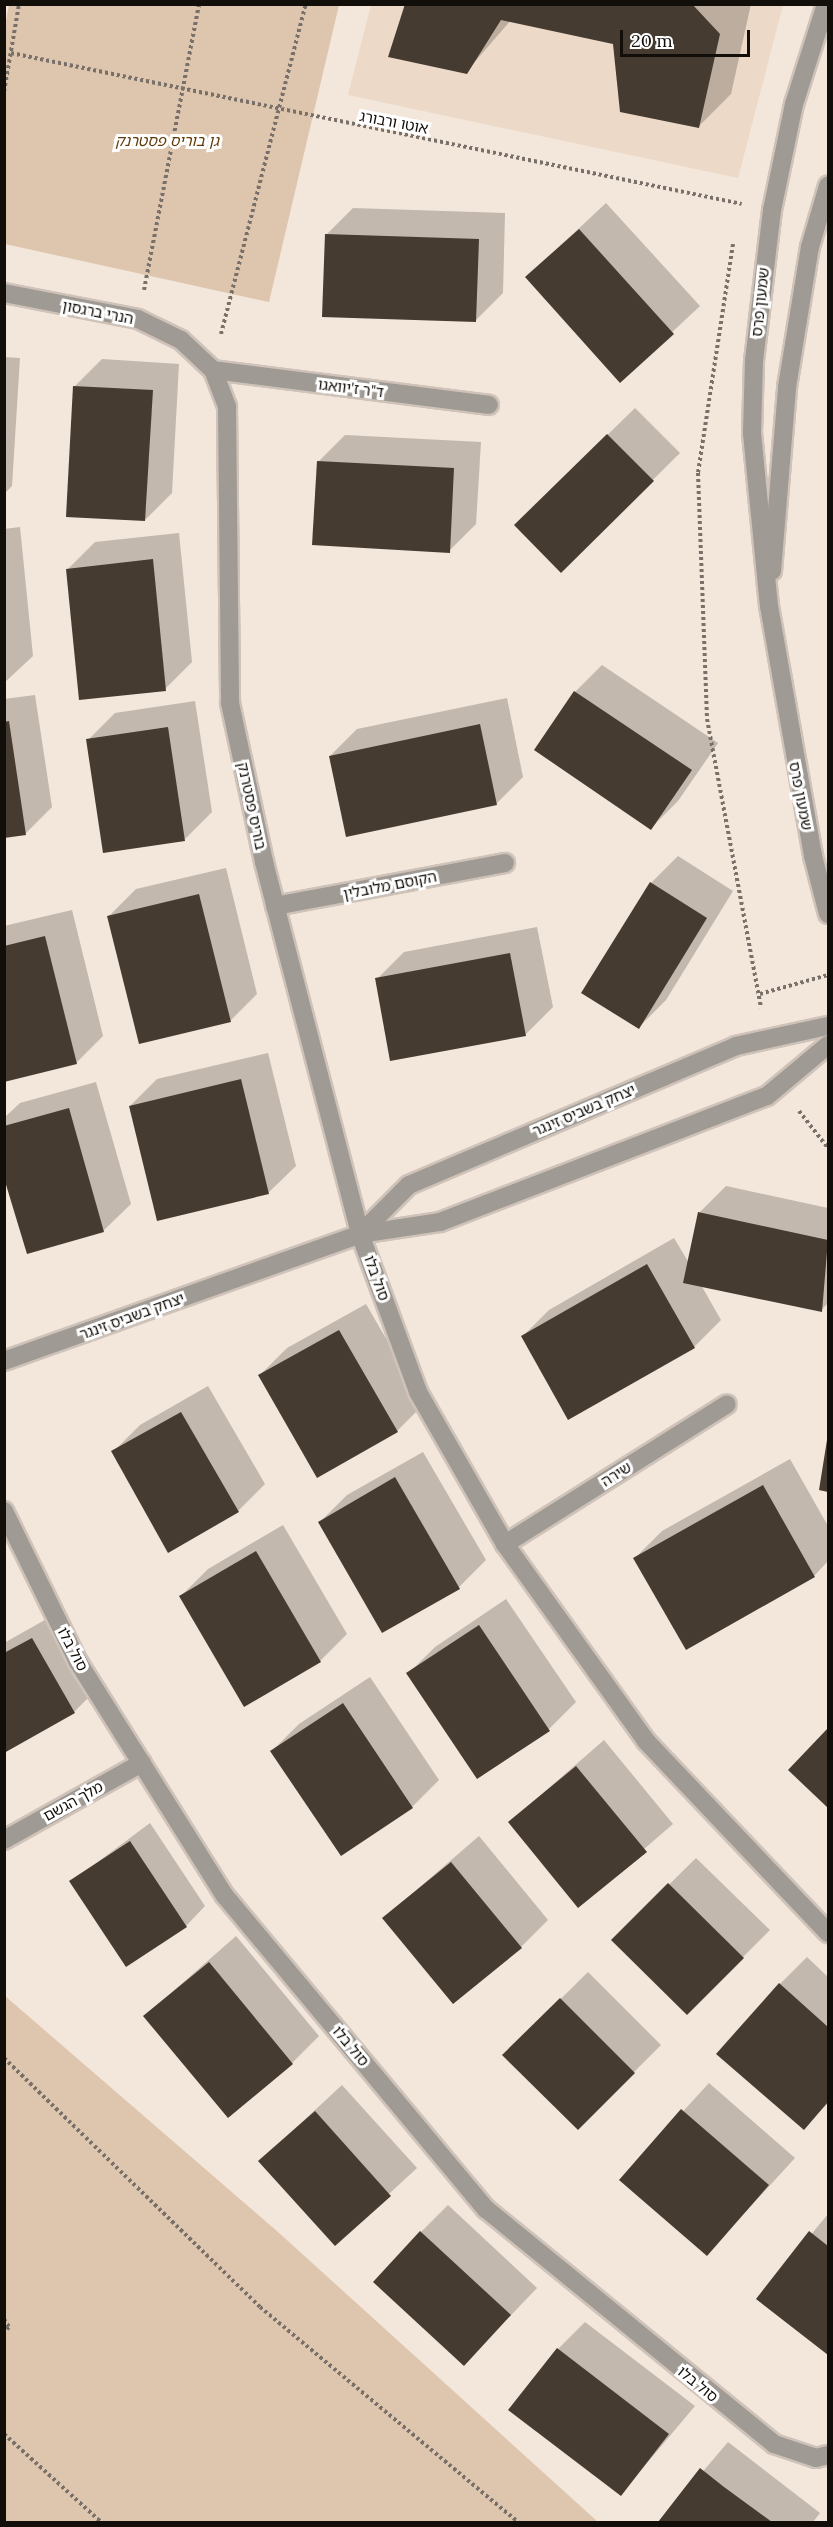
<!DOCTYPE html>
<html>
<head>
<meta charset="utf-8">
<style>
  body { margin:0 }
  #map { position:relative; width:833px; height:2527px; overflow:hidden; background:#f3e6da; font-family:Lora,"Noto Sans Hebrew",serif }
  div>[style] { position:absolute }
  .built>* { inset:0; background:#ecd9c7 }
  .green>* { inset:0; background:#ddc5ae }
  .shadow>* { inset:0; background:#0003 }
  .building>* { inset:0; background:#453b31 }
  .path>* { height:4px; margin-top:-2px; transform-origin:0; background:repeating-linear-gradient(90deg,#797169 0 3px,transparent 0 6px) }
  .roads { filter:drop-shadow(2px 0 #cfc3b9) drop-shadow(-2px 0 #cfc3b9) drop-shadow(0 2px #cfc3b9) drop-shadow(0 -2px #cfc3b9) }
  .minor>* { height:18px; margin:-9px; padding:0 9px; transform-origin:9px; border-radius:9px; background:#9f9a94 }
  span { translate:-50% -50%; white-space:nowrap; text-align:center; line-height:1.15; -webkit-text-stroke:6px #fff; paint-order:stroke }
  .street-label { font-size:15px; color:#120e09 }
  .park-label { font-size:15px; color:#623c0b; font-style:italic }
  .frame { position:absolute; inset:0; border:6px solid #120e09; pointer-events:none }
  .scale { position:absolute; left:620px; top:30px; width:130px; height:27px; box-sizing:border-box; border:3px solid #120e09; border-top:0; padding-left:8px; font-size:18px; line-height:21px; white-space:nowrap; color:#120e09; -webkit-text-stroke:4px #fff; paint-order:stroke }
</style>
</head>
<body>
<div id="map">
  <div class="built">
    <i style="clip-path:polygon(371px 5px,783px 5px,738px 178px,348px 95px)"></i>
  </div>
  <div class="green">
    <i style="clip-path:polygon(9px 5px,339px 5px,269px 302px,5px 244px,4px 31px)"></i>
    <i style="clip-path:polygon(5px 1996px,278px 2232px,598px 2522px,5px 2522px)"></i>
  </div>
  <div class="shadow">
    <i style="clip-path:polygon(406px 4px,751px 4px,731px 94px,698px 127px,615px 43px,511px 20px,466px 72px)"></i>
    <i style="clip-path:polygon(606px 203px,700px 306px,620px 381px,527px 277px)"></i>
    <i style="clip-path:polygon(353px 208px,505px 213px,503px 293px,476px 320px,326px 235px)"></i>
    <i style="clip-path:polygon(4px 357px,20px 358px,12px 486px,4px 494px)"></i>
    <i style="clip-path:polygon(102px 359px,179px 364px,172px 493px,145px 520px,75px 386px)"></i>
    <i style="clip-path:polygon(635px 408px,680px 453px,561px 571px,543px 498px)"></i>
    <i style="clip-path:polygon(345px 435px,481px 442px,476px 524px,449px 551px,318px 462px)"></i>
    <i style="clip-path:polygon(20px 527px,33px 656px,4px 683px,4px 529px)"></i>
    <i style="clip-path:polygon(179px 533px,192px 662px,165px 689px,68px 569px,95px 542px)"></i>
    <i style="clip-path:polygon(602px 665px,718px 743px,678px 801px,651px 828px,536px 750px,575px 692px)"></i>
    <i style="clip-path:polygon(35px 695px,52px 807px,25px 834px,4px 837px,4px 699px)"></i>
    <i style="clip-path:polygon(507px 698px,523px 777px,496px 804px,330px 756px,357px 729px)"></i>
    <i style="clip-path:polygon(195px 701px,212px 812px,185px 839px,88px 740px,115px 713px)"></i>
    <i style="clip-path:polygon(678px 856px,733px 891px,666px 1000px,639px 1027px,651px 883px)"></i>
    <i style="clip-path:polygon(226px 868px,257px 994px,230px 1021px,109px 916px,136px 889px)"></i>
    <i style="clip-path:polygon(72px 910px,103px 1036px,76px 1063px,4px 1080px,4px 926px)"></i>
    <i style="clip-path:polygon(537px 927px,553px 1007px,526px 1034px,377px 979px,404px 952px)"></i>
    <i style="clip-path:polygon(268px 1053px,296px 1166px,268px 1193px,130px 1106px,157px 1079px)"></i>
    <i style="clip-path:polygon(96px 1082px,131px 1204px,103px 1231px,4px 1172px,4px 1118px,20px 1103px)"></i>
    <i style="clip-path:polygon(726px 1186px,828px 1208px,828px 1303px,821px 1310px,701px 1285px,721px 1320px,694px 1347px,522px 1337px,549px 1310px,674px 1238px,689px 1263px,699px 1213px)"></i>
    <i style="clip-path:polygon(366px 1304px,424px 1404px,397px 1431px,260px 1375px,287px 1348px)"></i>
    <i style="clip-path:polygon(208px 1386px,265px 1484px,238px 1511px,113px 1452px,140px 1425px)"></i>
    <i style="clip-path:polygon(828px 1443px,828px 1490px,821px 1489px)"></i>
    <i style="clip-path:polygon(423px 1452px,486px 1560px,459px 1587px,383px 1631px,320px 1522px,347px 1495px)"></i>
    <i style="clip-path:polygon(790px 1459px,828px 1526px,828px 1561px,815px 1575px,687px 1648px,635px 1558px,662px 1531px)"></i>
    <i style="clip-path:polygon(283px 1525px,347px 1634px,320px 1661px,181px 1596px,208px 1569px)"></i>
    <i style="clip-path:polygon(506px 1599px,576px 1702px,549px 1729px,408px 1674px,435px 1647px)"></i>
    <i style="clip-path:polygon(59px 1612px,101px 1685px,74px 1712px,4px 1751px,4px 1643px)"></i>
    <i style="clip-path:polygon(370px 1677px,439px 1780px,412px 1807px,341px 1854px,272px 1751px,299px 1724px)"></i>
    <i style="clip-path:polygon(828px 1730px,828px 1806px,790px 1770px)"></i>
    <i style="clip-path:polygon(604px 1740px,673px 1824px,578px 1906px,510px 1822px)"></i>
    <i style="clip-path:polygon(150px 1823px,205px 1906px,186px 1926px,71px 1882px)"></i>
    <i style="clip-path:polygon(479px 1836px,548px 1920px,521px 1947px,384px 1918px)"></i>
    <i style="clip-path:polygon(696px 1858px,770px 1930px,687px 2013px,613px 1940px)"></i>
    <i style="clip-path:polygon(236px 1936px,319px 2036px,292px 2063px,145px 2016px)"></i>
    <i style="clip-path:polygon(807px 1957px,828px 1977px,828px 2103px,803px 2128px,780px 1984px)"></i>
    <i style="clip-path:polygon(588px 1972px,661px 2045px,578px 2128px,504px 2055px)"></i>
    <i style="clip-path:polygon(709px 2083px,795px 2158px,707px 2254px,621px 2179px)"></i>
    <i style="clip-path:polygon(342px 2085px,417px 2168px,335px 2244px,260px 2161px)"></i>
    <i style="clip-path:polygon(448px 2205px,537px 2288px,464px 2364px,421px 2232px)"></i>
    <i style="clip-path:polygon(828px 2214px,828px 2353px,758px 2299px)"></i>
    <i style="clip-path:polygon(585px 2322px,695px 2406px,621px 2494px,558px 2349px)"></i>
    <i style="clip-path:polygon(728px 2442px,820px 2513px,813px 2522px,660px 2522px)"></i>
  </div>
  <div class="building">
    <i style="clip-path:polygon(405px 4px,692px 4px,720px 34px,699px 128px,620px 112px,613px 44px,501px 20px,467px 74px,388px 57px)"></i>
    <i style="clip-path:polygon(579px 229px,674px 334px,620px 383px,525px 277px)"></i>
    <i style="clip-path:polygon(325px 234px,479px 239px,476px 322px,322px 317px)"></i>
    <i style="clip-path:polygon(73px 386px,153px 390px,145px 521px,66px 517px)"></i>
    <i style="clip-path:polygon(607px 434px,654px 481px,561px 573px,514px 525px)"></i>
    <i style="clip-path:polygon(317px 461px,454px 468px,450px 553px,312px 545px)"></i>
    <i style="clip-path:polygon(153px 559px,166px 691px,79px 700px,66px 569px)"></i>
    <i style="clip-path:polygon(574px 691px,692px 770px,651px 830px,534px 750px)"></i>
    <i style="clip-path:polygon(9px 721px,26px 835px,4px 838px,4px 722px)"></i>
    <i style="clip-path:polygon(480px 724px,497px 805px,346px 837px,329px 756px)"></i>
    <i style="clip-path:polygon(168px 727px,185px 841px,103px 853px,86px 739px)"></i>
    <i style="clip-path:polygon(650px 882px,707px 918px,639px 1029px,581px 993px)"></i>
    <i style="clip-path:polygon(199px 894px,231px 1022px,139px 1044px,107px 916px)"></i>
    <i style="clip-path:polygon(45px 936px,77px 1064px,4px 1082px,4px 946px)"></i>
    <i style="clip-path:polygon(510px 953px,526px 1036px,390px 1061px,375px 978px)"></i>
    <i style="clip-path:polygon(241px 1079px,269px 1194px,157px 1221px,129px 1106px)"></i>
    <i style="clip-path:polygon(69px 1108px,104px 1232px,27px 1254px,4px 1178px,4px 1126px)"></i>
    <i style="clip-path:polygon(698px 1212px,828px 1240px,822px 1312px,683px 1283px)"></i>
    <i style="clip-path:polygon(647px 1264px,695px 1348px,568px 1420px,521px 1336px)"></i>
    <i style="clip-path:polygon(339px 1330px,398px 1432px,317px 1478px,258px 1375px)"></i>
    <i style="clip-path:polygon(181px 1412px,239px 1512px,168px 1553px,111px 1451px)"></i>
    <i style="clip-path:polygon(827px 1440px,828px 1440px,828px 1492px,819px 1490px)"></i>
    <i style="clip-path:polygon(395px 1477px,460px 1589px,382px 1633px,318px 1522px)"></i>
    <i style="clip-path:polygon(763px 1485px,815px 1577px,686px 1650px,633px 1558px)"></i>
    <i style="clip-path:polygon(256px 1551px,321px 1662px,244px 1707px,179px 1596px)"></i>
    <i style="clip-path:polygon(479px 1625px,550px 1731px,477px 1779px,406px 1673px)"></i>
    <i style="clip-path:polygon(32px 1638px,75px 1713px,4px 1753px,4px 1653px)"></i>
    <i style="clip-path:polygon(343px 1703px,413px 1808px,341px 1856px,270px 1751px)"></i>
    <i style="clip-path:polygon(828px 1728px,828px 1808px,788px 1770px)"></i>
    <i style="clip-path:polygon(576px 1766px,647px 1852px,578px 1908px,508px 1822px)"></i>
    <i style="clip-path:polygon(130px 1841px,187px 1927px,126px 1967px,69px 1881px)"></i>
    <i style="clip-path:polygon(451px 1862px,522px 1948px,453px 2004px,382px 1918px)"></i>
    <i style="clip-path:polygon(668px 1883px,744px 1958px,687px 2015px,611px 1940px)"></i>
    <i style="clip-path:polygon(209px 1962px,293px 2064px,228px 2118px,143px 2016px)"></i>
    <i style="clip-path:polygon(779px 1983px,828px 2027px,828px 2102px,804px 2130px,716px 2054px)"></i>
    <i style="clip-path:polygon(560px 1998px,635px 2073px,578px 2130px,502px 2055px)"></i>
    <i style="clip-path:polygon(681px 2109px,769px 2185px,707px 2256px,619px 2180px)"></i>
    <i style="clip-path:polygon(315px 2111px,391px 2196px,335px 2246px,258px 2161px)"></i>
    <i style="clip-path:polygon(420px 2231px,511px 2315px,464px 2366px,373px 2282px)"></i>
    <i style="clip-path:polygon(809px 2231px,828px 2246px,828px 2355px,756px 2299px)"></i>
    <i style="clip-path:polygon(557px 2348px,669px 2434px,621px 2496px,508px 2410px)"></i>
    <i style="clip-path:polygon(700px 2468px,724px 2487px,772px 2522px,658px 2522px)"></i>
  </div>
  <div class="path">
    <i style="left:11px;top:53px;width:746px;rotate:11.67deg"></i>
    <i style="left:4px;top:92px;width:89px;rotate:-80.3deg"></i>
    <i style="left:733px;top:244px;width:232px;rotate:98.7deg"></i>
    <i style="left:698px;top:473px;width:246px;rotate:87.9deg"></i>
    <i style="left:707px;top:719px;width:294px;rotate:79.4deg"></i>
    <i style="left:144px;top:290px;width:291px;rotate:-79.1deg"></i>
    <i style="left:221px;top:334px;width:341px;rotate:-75.6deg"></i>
    <i style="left:760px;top:994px;width:71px;rotate:-15.6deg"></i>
    <i style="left:799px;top:1111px;width:47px;rotate:51.9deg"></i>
    <i style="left:4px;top:2058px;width:357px;rotate:44.2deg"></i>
    <i style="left:260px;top:2307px;width:336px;rotate:39.8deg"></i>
    <i style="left:4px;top:2319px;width:9px;rotate:58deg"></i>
    <i style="left:9px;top:2327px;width:7px;rotate:135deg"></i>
    <i style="left:4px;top:2434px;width:131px;rotate:42.2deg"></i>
  </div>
  <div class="roads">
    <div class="minor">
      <i style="left:826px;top:4px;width:105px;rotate:107.7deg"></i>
      <i style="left:794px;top:104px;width:108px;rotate:101.7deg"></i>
      <i style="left:772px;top:210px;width:152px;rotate:96.8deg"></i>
      <i style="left:754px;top:361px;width:72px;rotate:91.6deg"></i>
      <i style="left:752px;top:433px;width:174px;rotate:84.4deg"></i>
      <i style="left:769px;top:606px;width:254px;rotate:80deg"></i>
      <i style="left:813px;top:856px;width:60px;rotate:75.5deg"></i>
      <i style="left:4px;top:293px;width:136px;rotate:11deg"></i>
      <i style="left:138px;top:319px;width:48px;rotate:26deg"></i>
      <i style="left:181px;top:340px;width:44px;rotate:43.2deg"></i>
      <i style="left:213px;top:370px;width:40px;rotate:69deg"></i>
      <i style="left:227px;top:407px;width:296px;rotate:89.4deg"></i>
      <i style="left:230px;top:703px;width:163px;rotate:77.9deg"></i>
      <i style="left:264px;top:862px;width:384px;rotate:75.5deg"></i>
      <i style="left:360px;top:1234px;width:168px;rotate:69.8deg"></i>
      <i style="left:418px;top:1392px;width:175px;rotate:60.2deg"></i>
      <i style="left:505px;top:1544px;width:242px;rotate:54.4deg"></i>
      <i style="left:646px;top:1741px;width:265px;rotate:46.5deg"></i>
      <i style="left:213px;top:370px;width:278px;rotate:7.2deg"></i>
      <i style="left:772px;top:571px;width:185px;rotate:-85.3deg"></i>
      <i style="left:787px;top:387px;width:142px;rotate:-80.7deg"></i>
      <i style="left:810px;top:247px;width:64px;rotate:-73.6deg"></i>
      <i style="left:275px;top:906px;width:234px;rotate:-10.6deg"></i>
      <i style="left:360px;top:1234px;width:69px;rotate:-45deg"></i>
      <i style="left:409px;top:1185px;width:355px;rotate:-23deg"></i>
      <i style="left:736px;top:1046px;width:94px;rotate:-12.3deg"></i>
      <i style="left:4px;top:1361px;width:378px;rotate:-19.6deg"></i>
      <i style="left:360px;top:1234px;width:81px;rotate:-8.5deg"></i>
      <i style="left:440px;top:1222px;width:350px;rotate:-21.1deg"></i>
      <i style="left:767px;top:1096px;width:80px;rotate:-39.9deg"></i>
      <i style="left:4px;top:1511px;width:168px;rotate:63.9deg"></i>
      <i style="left:78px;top:1662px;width:276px;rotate:57.9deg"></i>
      <i style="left:225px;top:1896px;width:408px;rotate:50.2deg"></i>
      <i style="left:486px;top:2209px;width:372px;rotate:39.2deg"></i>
      <i style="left:774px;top:2444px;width:44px;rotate:18.4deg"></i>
      <i style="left:816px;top:2458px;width:12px;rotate:-14deg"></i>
      <i style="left:505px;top:1544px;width:262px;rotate:-32.2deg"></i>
      <i style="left:4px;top:1840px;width:158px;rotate:-29.2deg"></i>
    </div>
  </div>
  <div class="street-label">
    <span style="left:394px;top:122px;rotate:11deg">אוטו ורבורג</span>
    <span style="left:760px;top:302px;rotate:-84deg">שמעון פרס</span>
    <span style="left:98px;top:312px;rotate:11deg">הנרי ברגסון</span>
    <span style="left:351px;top:388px;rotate:7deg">ד"ר ז'יוואגו</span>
    <span style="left:801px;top:796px;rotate:79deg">שמעון פרס</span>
    <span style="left:252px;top:806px;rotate:78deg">בוריס פסטרנק</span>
    <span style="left:390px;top:885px;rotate:-11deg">הקוסם מלובלין</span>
    <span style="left:584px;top:1110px;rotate:-23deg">יצחק בשביס זינגר</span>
    <span style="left:377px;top:1278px;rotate:70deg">סול בלו</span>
    <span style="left:132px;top:1316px;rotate:-20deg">יצחק בשביס זינגר</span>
    <span style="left:616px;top:1474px;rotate:-32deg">שירה</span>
    <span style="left:73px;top:1649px;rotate:62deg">סול בלו</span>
    <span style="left:73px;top:1801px;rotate:-29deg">מלך הגשם</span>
    <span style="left:351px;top:2046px;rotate:50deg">סול בלו</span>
    <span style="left:698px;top:2384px;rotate:39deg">סול בלו</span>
  </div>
  <div class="park-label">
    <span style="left:167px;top:141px">גן בוריס פסטרנק</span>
  </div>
  <div class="frame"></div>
  <div class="scale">20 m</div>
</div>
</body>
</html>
